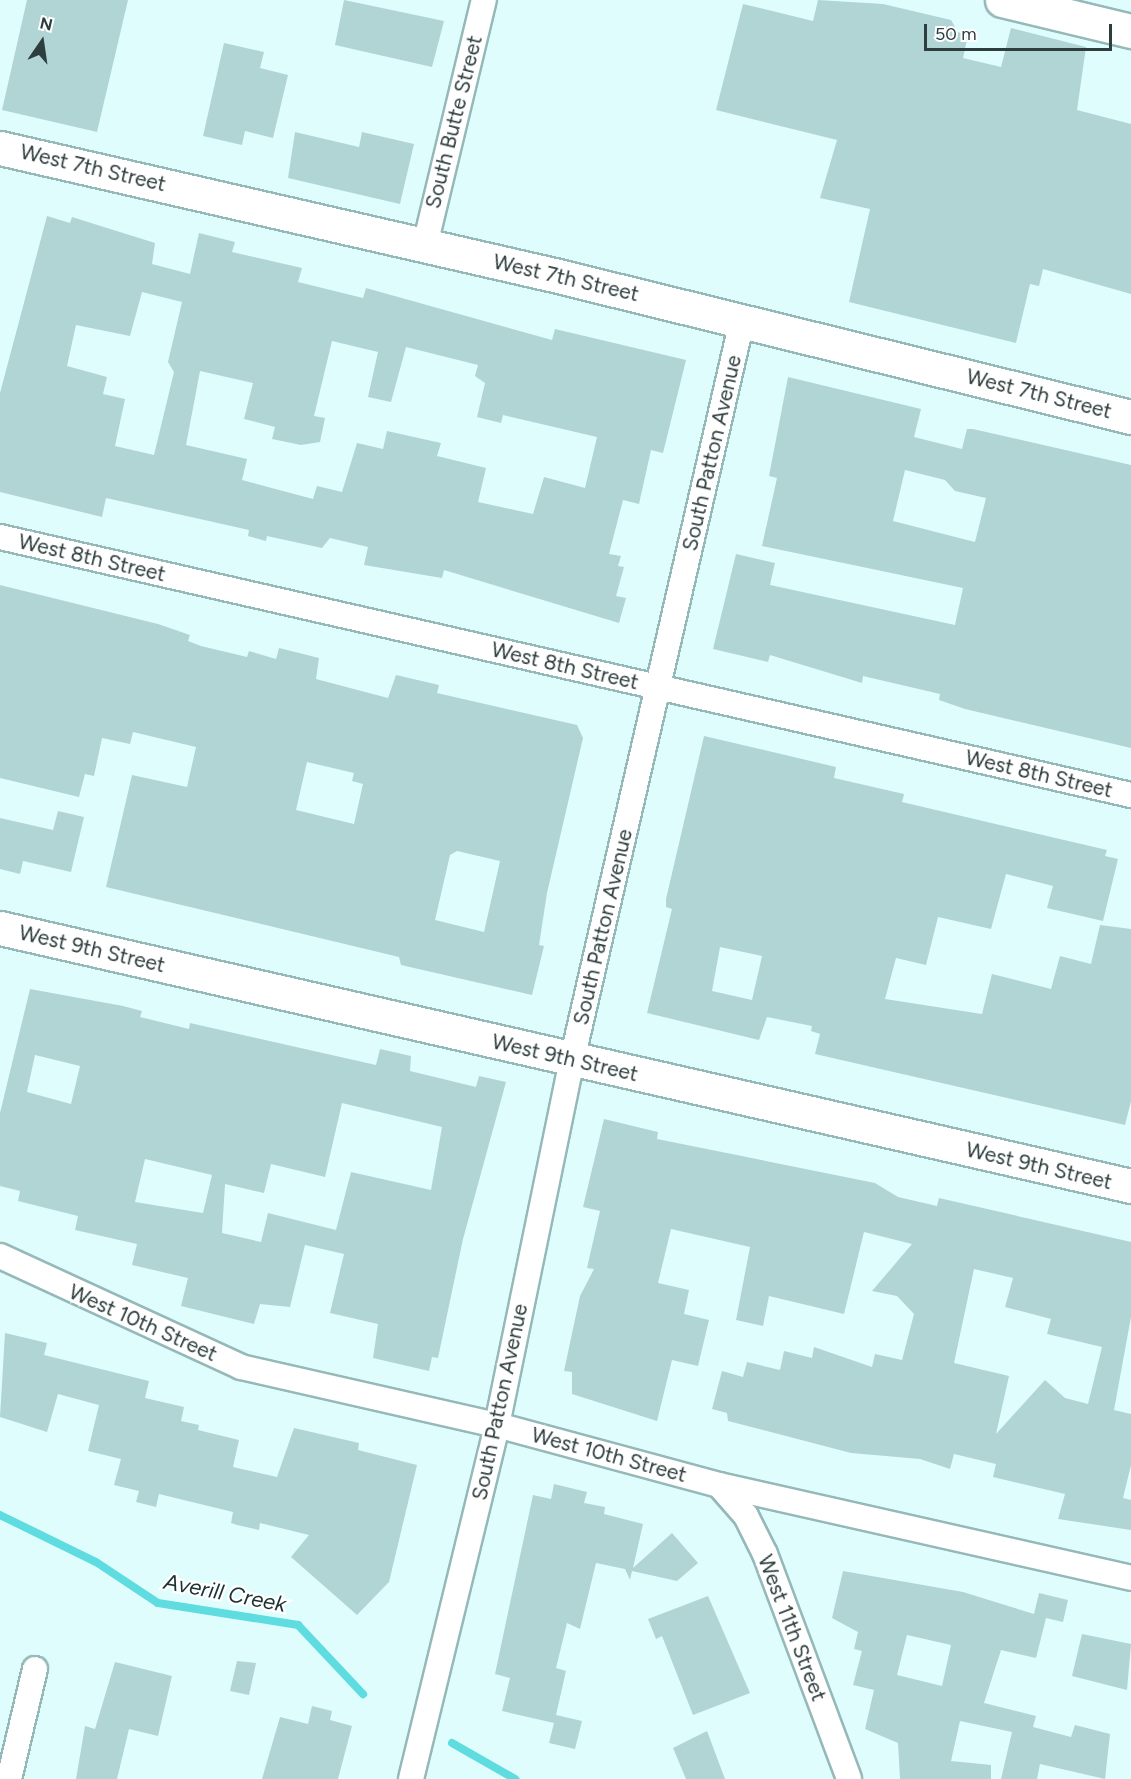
<!DOCTYPE html>
<html>
<head>
<meta charset="utf-8">
<style>
  body { margin:0 }
  #map { position:relative; width:1131px; height:1779px; overflow:hidden; background:#e0fdfe; font-family:Figtree,sans-serif }
  div>[style] { position:absolute }
  .stream>* { height:8px; margin:-4px; padding:0 4px; transform-origin:4px; border-radius:4px; background:#5edcdf }
  .building>* { inset:0; background:#b1d4d5 }
  .roads { filter:drop-shadow(2px 0 #95b8b9) drop-shadow(-2px 0 #95b8b9) drop-shadow(0 2px #95b8b9) drop-shadow(0 -2px #95b8b9) }
  .street>* { height:24px; margin:-12px; padding:0 12px; transform-origin:12px; border-radius:12px; background:#fff }
  .secondary>* { height:33px; margin:-16.5px; padding:0 16.5px; transform-origin:16.5px; border-radius:16.5px; background:#fff }
  span { translate:-50% -50%; white-space:nowrap; text-align:center; line-height:1.15; -webkit-text-stroke:4.5px #fff; paint-order:stroke }
  .street-label { font-size:21px; color:#2e3d3d }
  .water-label { font-size:22px; color:#1b3132; font-style:italic }
  .north { position:absolute; left:12px; top:12px; width:60px; height:60px; -webkit-text-stroke:4px #fff; paint-order:stroke; rotate:13deg; font-size:16px; font-weight:700; line-height:24px; text-align:center; color:#2e3d3d }
  .north::after { content:''; display:block; margin:auto; width:21px; height:27px; background:#2e3d3d; clip-path:polygon(50% 0,100% 100%,50% 72%,0 100%) }
  .scale { position:absolute; left:924px; top:24px; width:188px; height:27px; box-sizing:border-box; border:3px solid #2e3d3d; border-top:0; padding-left:8px; font-size:18px; line-height:21px; white-space:nowrap; color:#2e3d3d; -webkit-text-stroke:4px #fff; paint-order:stroke }
</style>
</head>
<body>
<div id="map">
  <div class="stream">
    <i style="left:0;top:1515px;width:107px;rotate:26.1deg"></i>
    <i style="left:96px;top:1562px;width:74px;rotate:33.5deg"></i>
    <i style="left:158px;top:1603px;width:142px;rotate:8.9deg"></i>
    <i style="left:298px;top:1625px;width:95px;rotate:46.7deg"></i>
    <i style="left:452px;top:1743px;width:73px;rotate:29.7deg"></i>
  </div>
  <div class="building">
    <i style="clip-path:polygon(27px 0,128px 0,97px 132px,2px 110px)"></i>
    <i style="clip-path:polygon(344px 0,444px 21px,432px 67px,335px 45px)"></i>
    <i style="clip-path:polygon(818px 0,883px 4px,951px 20px,958px 32px,968px 35px,963px 58px,1001px 67px,1011px 28px,1086px 47px,1077px 110px,1131px 124px,1131px 294px,1043px 269px,1039px 286px,1030px 284px,1016px 343px,849px 302px,870px 209px,820px 198px,837px 140px,716px 110px,743px 4px,813px 21px)"></i>
    <i style="clip-path:polygon(224px 43px,264px 52px,260px 68px,288px 75px,273px 138px,245px 131px,242px 145px,203px 136px)"></i>
    <i style="clip-path:polygon(295px 132px,359px 147px,362px 132px,414px 144px,400px 204px,288px 178px)"></i>
    <i style="clip-path:polygon(evenodd,47px 216px,70px 223px,72px 217px,155px 243px,152px 264px,190px 274px,199px 233px,235px 242px,232px 252px,302px 268px,298px 282px,363px 298px,366px 288px,552px 340px,555px 329px,686px 360px,663px 453px,651px 450px,639px 504px,623px 500px,609px 554px,621px 556px,618px 566px,624px 567px,616px 596px,626px 598px,619px 623px,444px 570px,442px 578px,364px 565px,368px 547px,330px 538px,322px 548px,267px 536px,266px 541px,248px 536px,249px 530px,106px 498px,102px 517px,0 492px,0 393px,47px 216px,142px 292px,182px 302px,168px 362px,174px 372px,154px 455px,115px 446px,125px 399px,103px 394px,107px 377px,67px 366px,76px 325px,130px 336px,142px 292px,47px 216px,332px 341px,378px 352px,368px 397px,391px 402px,406px 347px,478px 365px,475px 376px,485px 383px,477px 417px,501px 423px,503px 415px,597px 437px,585px 488px,544px 477px,533px 514px,478px 502px,486px 468px,437px 456px,441px 443px,387px 431px,383px 449px,357px 443px,342px 492px,317px 486px,313px 499px,242px 480px,247px 459px,186px 445px,200px 371px,253px 383px,244px 419px,275px 427px,272px 439px,301px 445px,320px 442px,325px 418px,314px 416px,332px 341px)"></i>
    <i style="clip-path:polygon(evenodd,788px 377px,921px 409px,914px 437px,962px 449px,967px 429px,973px 429px,1131px 465px,1131px 748px,965px 709px,939px 700px,940px 694px,863px 676px,862px 683px,770px 655px,768px 662px,713px 649px,736px 554px,775px 563px,770px 585px,955px 625px,963px 588px,762px 546px,777px 478px,769px 476px,788px 377px,905px 470px,945px 480px,955px 491px,986px 498px,975px 542px,893px 521px,905px 470px)"></i>
    <i style="clip-path:polygon(evenodd,0 585px,158px 624px,190px 635px,188px 641px,201px 646px,247px 657px,249px 651px,276px 659px,279px 648px,319px 658px,316px 679px,388px 698px,396px 675px,439px 685px,437px 693px,577px 725px,583px 738px,547px 893px,539px 945px,544px 946px,532px 995px,401px 965px,399px 957px,106px 887px,132px 775px,187px 787px,196px 747px,133px 732px,130px 744px,102px 738px,94px 776px,85px 774px,79px 797px,0 778px,0 585px,307px 762px,354px 773px,352px 781px,363px 784px,354px 824px,296px 810px,307px 762px,0 585px,457px 851px,500px 861px,484px 932px,435px 920px,450px 855px,457px 851px)"></i>
    <i style="clip-path:polygon(evenodd,704px 736px,836px 767px,834px 778px,904px 794px,902px 802px,1107px 850px,1105px 856px,1118px 859px,1103px 921px,1047px 908px,1053px 886px,1006px 874px,991px 929px,938px 917px,926px 965px,896px 958px,885px 999px,982px 1014px,992px 974px,1051px 989px,1060px 956px,1091px 964px,1100px 925px,1131px 929px,1131px 1101px,1125px 1125px,815px 1054px,820px 1034px,811px 1031px,812px 1026px,767px 1017px,759px 1040px,647px 1013px,672px 909px,666px 907px,666px 899px,704px 736px,720px 947px,762px 956px,752px 1000px,712px 991px,720px 947px)"></i>
    <i style="clip-path:polygon(58px 811px,84px 817px,71px 872px,23px 861px,20px 874px,0 869px,0 818px,53px 830px)"></i>
    <i style="clip-path:polygon(evenodd,30px 989px,123px 1006px,142px 1011px,140px 1017px,189px 1029px,190px 1023px,376px 1065px,380px 1049px,411px 1056px,410px 1071px,476px 1087px,479px 1076px,506px 1082px,463px 1239px,438px 1358px,432px 1357px,429px 1371px,373px 1358px,378px 1324px,330px 1313px,344px 1254px,305px 1245px,290px 1307px,260px 1304px,254px 1324px,181px 1306px,188px 1278px,132px 1265px,137px 1244px,75px 1230px,78px 1216px,18px 1201px,20px 1191px,0 1186px,0 1113px,30px 989px,35px 1055px,80px 1066px,71px 1104px,27px 1092px,35px 1055px,30px 989px,342px 1103px,442px 1127px,431px 1190px,351px 1172px,336px 1230px,268px 1213px,261px 1242px,222px 1233px,225px 1184px,264px 1193px,271px 1164px,325px 1177px,342px 1103px,30px 989px,145px 1159px,212px 1175px,203px 1213px,135px 1202px,145px 1159px)"></i>
    <i style="clip-path:polygon(evenodd,604px 1119px,658px 1132px,657px 1139px,875px 1183px,898px 1197px,937px 1206px,939px 1198px,1131px 1242px,1131px 1317px,1114px 1410px,1131px 1414px,1131px 1465px,1123px 1498px,1131px 1500px,1131px 1530px,1058px 1519px,1065px 1494px,993px 1477px,996px 1464px,954px 1454px,950px 1469px,920px 1459px,851px 1453px,728px 1421px,727px 1413px,712px 1409px,722px 1371px,743px 1377px,747px 1362px,780px 1370px,784px 1351px,812px 1358px,814px 1347px,872px 1367px,875px 1354px,902px 1360px,914px 1314px,897px 1296px,872px 1291px,912px 1244px,864px 1232px,844px 1314px,769px 1296px,763px 1326px,736px 1320px,750px 1247px,671px 1229px,658px 1283px,689px 1290px,684px 1314px,709px 1320px,698px 1366px,672px 1360px,657px 1421px,572px 1394px,572px 1372px,564px 1371px,580px 1296px,594px 1269px,587px 1268px,600px 1211px,583px 1207px,604px 1119px,974px 1269px,1013px 1278px,1005px 1307px,1051px 1319px,1047px 1334px,1102px 1347px,1088px 1404px,1065px 1398px,1045px 1380px,996px 1434px,1009px 1376px,954px 1363px,974px 1269px)"></i>
    <i style="clip-path:polygon(5px 1333px,47px 1343px,44px 1355px,149px 1381px,145px 1398px,184px 1407px,181px 1421px,199px 1425px,198px 1430px,239px 1440px,233px 1467px,277px 1477px,294px 1428px,359px 1443px,358px 1450px,417px 1465px,389px 1582px,357px 1615px,291px 1557px,309px 1535px,260px 1523px,259px 1530px,237px 1525px,231px 1523px,233px 1512px,159px 1494px,156px 1507px,136px 1502px,139px 1491px,114px 1485px,121px 1459px,88px 1451px,99px 1405px,58px 1394px,47px 1432px,0 1417px)"></i>
    <i style="clip-path:polygon(554px 1484px,587px 1492px,584px 1503px,605px 1507px,604px 1514px,643px 1524px,633px 1568px,672px 1533px,698px 1563px,677px 1581px,632px 1571px,630px 1580px,625px 1569px,596px 1563px,580px 1629px,567px 1623px,556px 1668px,566px 1671px,556px 1715px,582px 1721px,575px 1749px,549px 1743px,554px 1723px,502px 1711px,510px 1678px,495px 1674px,533px 1495px,551px 1499px)"></i>
    <i style="clip-path:polygon(evenodd,843px 1571px,963px 1592px,1034px 1614px,1039px 1593px,1068px 1600px,1063px 1622px,1046px 1618px,1036px 1658px,1001px 1650px,984px 1703px,1036px 1716px,1033px 1727px,1071px 1737px,1075px 1725px,1110px 1734px,1105px 1779px,1040px 1764px,1037px 1779px,1001px 1779px,1012px 1732px,960px 1721px,951px 1761px,991px 1765px,991px 1779px,900px 1779px,898px 1743px,865px 1729px,874px 1690px,853px 1685px,862px 1651px,854px 1649px,858px 1632px,832px 1618px,843px 1571px,907px 1635px,951px 1645px,942px 1686px,897px 1675px,907px 1635px)"></i>
    <i style="clip-path:polygon(708px 1596px,750px 1693px,693px 1715px,662px 1636px,656px 1639px,648px 1619px)"></i>
    <i style="clip-path:polygon(1082px 1634px,1131px 1644px,1127px 1690px,1072px 1676px)"></i>
    <i style="clip-path:polygon(237px 1661px,256px 1663px,249px 1695px,230px 1691px)"></i>
    <i style="clip-path:polygon(115px 1662px,172px 1676px,158px 1736px,129px 1729px,117px 1779px,76px 1779px,85px 1726px,95px 1729px)"></i>
    <i style="clip-path:polygon(312px 1706px,332px 1711px,330px 1720px,352px 1726px,338px 1779px,262px 1779px,280px 1717px,308px 1724px)"></i>
    <i style="clip-path:polygon(707px 1731px,725px 1779px,686px 1779px,673px 1748px)"></i>
  </div>
  <div class="roads">
    <div class="street">
      <i style="left:425px;top:245px;width:252px;rotate:-76.5deg"></i>
      <i style="left:0;top:537px;width:1160px;rotate:12.85deg"></i>
      <i style="left:0;top:1256px;width:265px;rotate:24.7deg"></i>
      <i style="left:241px;top:1367px;width:262px;rotate:12.8deg"></i>
      <i style="left:497px;top:1425px;width:230px;rotate:15.1deg"></i>
      <i style="left:719px;top:1485px;width:422px;rotate:12.7deg"></i>
      <i style="left:719px;top:1485px;width:41px;rotate:48.9deg"></i>
      <i style="left:746px;top:1516px;width:42px;rotate:63.4deg"></i>
      <i style="left:765px;top:1554px;width:240px;rotate:69.5deg"></i>
      <i style="left:9px;top:1779px;width:113px;rotate:-76.7deg"></i>
      <i style="left:411px;top:1779px;width:364px;rotate:-76.3deg"></i>
      <i style="left:497px;top:1425px;width:373px;rotate:-78.4deg"></i>
      <i style="left:572px;top:1060px;width:758px;rotate:-77.05deg"></i>
    </div>
    <div class="secondary">
      <i style="left:1002px;top:0;width:133px;rotate:13.5deg"></i>
      <i style="left:0;top:148px;width:568px;rotate:12.91deg"></i>
      <i style="left:554px;top:275px;width:594px;rotate:13.83deg"></i>
      <i style="left:0;top:928px;width:1160px;rotate:12.85deg"></i>
    </div>
  </div>
  <div class="street-label">
    <span style="left:454px;top:122px;rotate:-76deg">South Butte Street</span>
    <span style="left:93px;top:168px;rotate:13deg">West 7th Street</span>
    <span style="left:566px;top:278px;rotate:13deg">West 7th Street</span>
    <span style="left:1039px;top:394px;rotate:14deg">West 7th Street</span>
    <span style="left:712px;top:453px;rotate:-77deg">South Patton Avenue</span>
    <span style="left:92px;top:558px;rotate:13deg">West 8th Street</span>
    <span style="left:565px;top:666px;rotate:13deg">West 8th Street</span>
    <span style="left:1039px;top:774px;rotate:13deg">West 8th Street</span>
    <span style="left:603px;top:927px;rotate:-77deg">South Patton Avenue</span>
    <span style="left:92px;top:949px;rotate:13deg">West 9th Street</span>
    <span style="left:565px;top:1058px;rotate:13deg">West 9th Street</span>
    <span style="left:1039px;top:1166px;rotate:13deg">West 9th Street</span>
    <span style="left:143px;top:1323px;rotate:24deg">West 10th Street</span>
    <span style="left:500px;top:1402px;rotate:-78deg">South Patton Avenue</span>
    <span style="left:609px;top:1455px;rotate:15deg">West 10th Street</span>
    <span style="left:792px;top:1628px;rotate:69deg">West 11th Street</span>
  </div>
  <div class="water-label">
    <span style="left:225px;top:1593px;rotate:11deg">Averill Creek</span>
  </div>
  <div class="north">N</div>
  <div class="scale">50 m</div>
</div>
</body>
</html>
